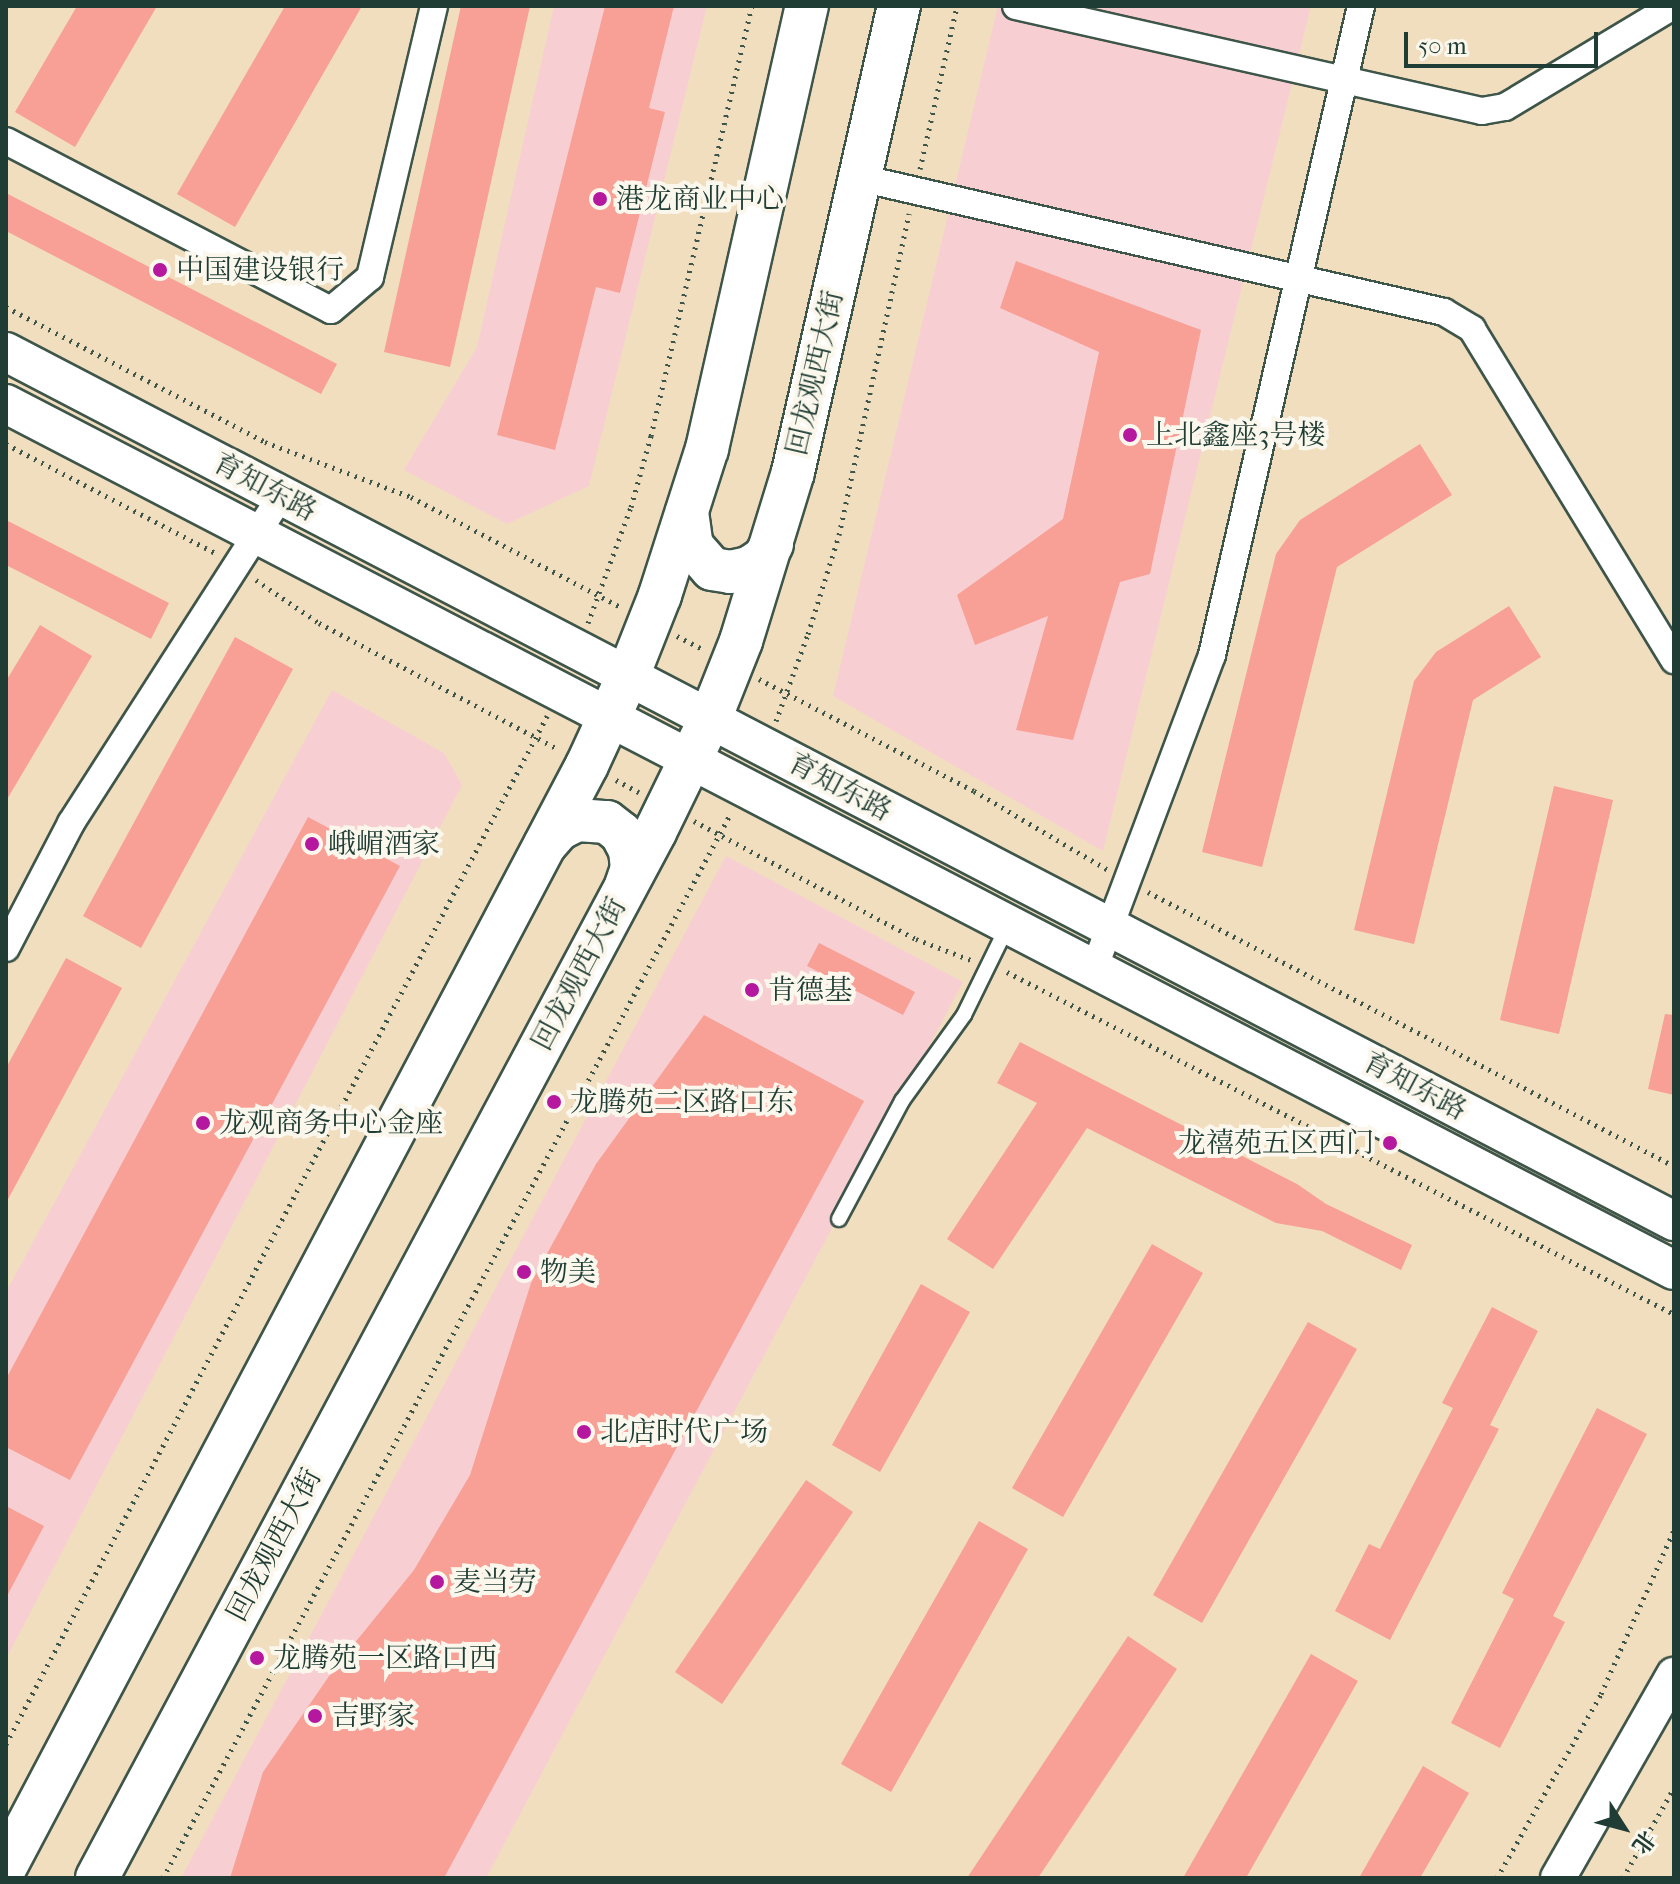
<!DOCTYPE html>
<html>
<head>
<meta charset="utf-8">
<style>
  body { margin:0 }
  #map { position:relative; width:1680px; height:1884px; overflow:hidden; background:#f1debf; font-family:"IM FELL French Canon","Noto Serif SC",serif }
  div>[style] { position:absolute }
  .built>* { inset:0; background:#f7cfd3 }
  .building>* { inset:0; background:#f89f96 }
  .path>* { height:5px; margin-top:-2.5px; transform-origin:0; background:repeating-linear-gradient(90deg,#3e5549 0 2px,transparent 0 8px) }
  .roads { filter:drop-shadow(2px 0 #3e5549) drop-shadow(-2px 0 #3e5549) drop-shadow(0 2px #3e5549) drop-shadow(0 -2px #3e5549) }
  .service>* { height:14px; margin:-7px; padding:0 7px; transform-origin:7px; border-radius:7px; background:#fff }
  .minor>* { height:26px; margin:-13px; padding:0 13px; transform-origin:13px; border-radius:13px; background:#fff }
  .tertiary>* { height:34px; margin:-17px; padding:0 17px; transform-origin:17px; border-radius:17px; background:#fff }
  .secondary>* { height:38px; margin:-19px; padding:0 19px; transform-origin:19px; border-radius:19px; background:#fff }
  .primary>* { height:42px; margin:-21px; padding:0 21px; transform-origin:21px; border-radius:21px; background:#fff }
  .dots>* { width:22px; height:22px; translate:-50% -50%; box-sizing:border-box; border:4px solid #fbf7ec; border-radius:50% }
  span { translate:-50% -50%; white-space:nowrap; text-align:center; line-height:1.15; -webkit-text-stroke:8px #fbf7ec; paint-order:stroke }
  .poi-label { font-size:28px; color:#1f3d34 }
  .left { translate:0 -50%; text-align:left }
  .right { translate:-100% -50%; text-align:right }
  .street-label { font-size:28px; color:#1f3d34 }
  .frame { position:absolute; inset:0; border:8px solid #1f3d34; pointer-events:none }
  .north { position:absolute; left:1584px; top:1788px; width:80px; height:80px; -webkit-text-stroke:6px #fbf7ec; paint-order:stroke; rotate:126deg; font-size:22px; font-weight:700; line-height:32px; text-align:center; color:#1f3d34 }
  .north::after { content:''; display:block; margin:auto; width:28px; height:36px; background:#1f3d34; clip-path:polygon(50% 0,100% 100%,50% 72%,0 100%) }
  .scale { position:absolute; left:1404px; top:32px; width:194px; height:36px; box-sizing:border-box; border:4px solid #1f3d34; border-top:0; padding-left:10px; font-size:24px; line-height:28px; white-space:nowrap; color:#1f3d34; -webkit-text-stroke:6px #fbf7ec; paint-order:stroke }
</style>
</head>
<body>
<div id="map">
  <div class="built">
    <i style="clip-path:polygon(554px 6px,707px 6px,589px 486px,507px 524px,404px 470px,477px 347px)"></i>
    <i style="clip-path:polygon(998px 6px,1311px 6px,1103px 851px,833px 696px)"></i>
    <i style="clip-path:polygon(332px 690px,444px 753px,462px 785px,6px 1659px,6px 1292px)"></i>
    <i style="clip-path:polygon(726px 856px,963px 982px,486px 1878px,181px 1878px)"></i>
  </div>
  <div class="building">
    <i style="clip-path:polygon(77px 6px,157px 6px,75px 147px,15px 112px)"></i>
    <i style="clip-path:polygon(285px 6px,362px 6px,235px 227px,177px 194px)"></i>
    <i style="clip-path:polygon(461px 6px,530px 6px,450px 367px,384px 352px)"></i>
    <i style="clip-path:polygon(605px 6px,674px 6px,649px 108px,665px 112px,620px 293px,596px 287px,555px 450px,497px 435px)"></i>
    <i style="clip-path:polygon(6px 193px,337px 364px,321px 394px,6px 231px)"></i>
    <i style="clip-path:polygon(1016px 261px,1201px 330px,1150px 574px,1120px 582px,1073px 740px,1016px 730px,1048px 616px,975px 645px,957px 595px,1063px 519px,1099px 352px,1000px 308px)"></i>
    <i style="clip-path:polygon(1420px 444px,1452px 495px,1337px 567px,1262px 867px,1202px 852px,1276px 554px,1300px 520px)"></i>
    <i style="clip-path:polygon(6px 520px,169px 603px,151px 639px,6px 565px)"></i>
    <i style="clip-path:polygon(1509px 606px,1541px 657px,1473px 700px,1414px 944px,1354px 930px,1414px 681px,1436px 652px)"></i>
    <i style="clip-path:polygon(40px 625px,92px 656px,6px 801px,6px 681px)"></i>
    <i style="clip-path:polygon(235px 637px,293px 669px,141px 948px,83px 916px)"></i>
    <i style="clip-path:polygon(1554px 786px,1613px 800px,1559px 1034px,1500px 1020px)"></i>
    <i style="clip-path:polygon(308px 817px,400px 866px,70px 1480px,6px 1447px,6px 1379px)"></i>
    <i style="clip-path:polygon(819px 943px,915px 992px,903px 1015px,807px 966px)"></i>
    <i style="clip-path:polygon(66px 958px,122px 988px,6px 1203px,6px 1068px)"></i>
    <i style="clip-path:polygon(1665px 1014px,1674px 1015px,1674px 1095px,1648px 1089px)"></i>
    <i style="clip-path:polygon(704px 1015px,864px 1101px,444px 1878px,230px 1878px,263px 1772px,336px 1666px,414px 1570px,470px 1475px,531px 1283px,596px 1164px)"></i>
    <i style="clip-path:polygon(1020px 1042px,1297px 1184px,1326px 1204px,1412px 1245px,1401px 1270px,1322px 1231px,1276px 1223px,1087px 1128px,993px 1269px,947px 1239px,1037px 1103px,997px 1083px)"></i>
    <i style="clip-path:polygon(1152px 1244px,1203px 1273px,1063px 1517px,1012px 1488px)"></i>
    <i style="clip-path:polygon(921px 1284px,970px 1312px,880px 1472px,832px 1445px)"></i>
    <i style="clip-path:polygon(1492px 1307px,1538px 1331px,1490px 1425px,1499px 1429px,1390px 1640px,1335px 1611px,1369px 1544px,1380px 1549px,1453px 1408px,1442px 1403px)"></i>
    <i style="clip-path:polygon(1308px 1322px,1357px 1349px,1202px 1623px,1153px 1595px)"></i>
    <i style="clip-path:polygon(1597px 1408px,1647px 1434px,1553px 1616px,1565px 1622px,1500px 1748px,1451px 1723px,1514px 1599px,1502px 1593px)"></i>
    <i style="clip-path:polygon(806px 1480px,853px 1512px,722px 1704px,675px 1672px)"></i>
    <i style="clip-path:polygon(6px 1506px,44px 1526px,6px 1598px)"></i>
    <i style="clip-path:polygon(979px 1521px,1028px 1549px,891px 1792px,841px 1764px)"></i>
    <i style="clip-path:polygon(1128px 1636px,1177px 1669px,1038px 1878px,967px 1878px)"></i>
    <i style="clip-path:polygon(1311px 1654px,1358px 1681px,1246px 1878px,1183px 1878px)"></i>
    <i style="clip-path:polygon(1423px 1766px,1469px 1793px,1420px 1878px,1359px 1878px)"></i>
  </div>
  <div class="path">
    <i style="left:920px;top:169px;width:167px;rotate:-77.2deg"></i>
    <i style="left:6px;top:307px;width:292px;rotate:27.5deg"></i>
    <i style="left:265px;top:442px;width:156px;rotate:20.6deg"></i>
    <i style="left:411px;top:497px;width:238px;rotate:27.7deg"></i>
    <i style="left:6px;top:444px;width:236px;rotate:27.5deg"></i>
    <i style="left:256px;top:580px;width:76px;rotate:34.3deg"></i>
    <i style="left:319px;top:623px;width:270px;rotate:27.8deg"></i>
    <i style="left:588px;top:623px;width:124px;rotate:-69.7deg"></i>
    <i style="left:631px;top:507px;width:74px;rotate:-74.3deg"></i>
    <i style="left:651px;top:436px;width:442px;rotate:-76.8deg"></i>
    <i style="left:677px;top:636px;width:30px;rotate:27deg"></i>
    <i style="left:759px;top:679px;width:242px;rotate:27.5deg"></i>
    <i style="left:974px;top:791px;width:156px;rotate:30.5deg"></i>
    <i style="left:776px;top:721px;width:93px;rotate:-69.8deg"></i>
    <i style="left:808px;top:634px;width:104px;rotate:-72.6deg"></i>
    <i style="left:839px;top:535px;width:329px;rotate:-77.7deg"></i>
    <i style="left:616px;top:780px;width:26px;rotate:28deg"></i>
    <i style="left:694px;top:821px;width:251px;rotate:28deg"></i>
    <i style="left:916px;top:939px;width:59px;rotate:20.9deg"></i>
    <i style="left:1148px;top:892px;width:593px;rotate:27.52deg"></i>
    <i style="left:1007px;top:972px;width:750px;rotate:27.15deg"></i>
    <i style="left:6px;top:1744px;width:1162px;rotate:-62.24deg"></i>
    <i style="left:163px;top:1878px;width:1207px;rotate:-61.93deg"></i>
    <i style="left:1497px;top:1878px;width:211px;rotate:-60.5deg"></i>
    <i style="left:1601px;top:1694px;width:180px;rotate:-66deg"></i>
    <i style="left:1623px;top:1878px;width:103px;rotate:-60.5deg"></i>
  </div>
  <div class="roads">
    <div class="service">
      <i style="left:839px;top:1219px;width:134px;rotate:-61.9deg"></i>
      <i style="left:902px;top:1101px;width:106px;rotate:-54.2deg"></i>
      <i style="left:964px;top:1015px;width:100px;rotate:-63.9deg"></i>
    </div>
    <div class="minor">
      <i style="left:1016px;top:6px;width:478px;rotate:12.7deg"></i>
      <i style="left:1482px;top:111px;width:23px;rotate:-10deg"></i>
      <i style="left:1505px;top:107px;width:196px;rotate:-31deg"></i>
      <i style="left:6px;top:141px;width:366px;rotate:27.5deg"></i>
      <i style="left:331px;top:310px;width:51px;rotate:-40.2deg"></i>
      <i style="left:370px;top:277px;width:278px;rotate:-76.7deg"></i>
      <i style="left:860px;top:178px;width:599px;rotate:12.92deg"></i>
      <i style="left:1444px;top:312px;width:33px;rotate:31deg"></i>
      <i style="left:1472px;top:329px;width:388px;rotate:58.6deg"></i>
      <i style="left:6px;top:948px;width:141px;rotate:-62.5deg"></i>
      <i style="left:71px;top:823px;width:389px;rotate:-57.3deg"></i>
      <i style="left:1094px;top:969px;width:335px;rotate:-69.4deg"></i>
      <i style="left:1212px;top:655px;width:666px;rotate:-77.07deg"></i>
    </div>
    <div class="tertiary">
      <i style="left:1558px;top:1878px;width:234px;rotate:-60.3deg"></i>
    </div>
    <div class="secondary">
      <i style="left:6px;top:352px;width:1881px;rotate:27.52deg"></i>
      <i style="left:6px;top:404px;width:1879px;rotate:27.44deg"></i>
    </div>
    <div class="primary">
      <i style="left:687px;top:512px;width:34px;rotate:82deg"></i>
      <i style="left:692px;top:546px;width:30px;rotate:49deg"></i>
      <i style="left:712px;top:569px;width:18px;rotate:9deg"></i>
      <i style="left:730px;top:572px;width:19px;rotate:-12deg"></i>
      <i style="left:749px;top:568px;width:18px;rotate:-34deg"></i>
      <i style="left:764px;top:558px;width:16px;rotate:-60deg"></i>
      <i style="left:545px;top:845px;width:21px;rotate:-49deg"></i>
      <i style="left:559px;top:829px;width:20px;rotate:-27deg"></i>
      <i style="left:577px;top:820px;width:30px;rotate:4deg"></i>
      <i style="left:607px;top:822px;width:18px;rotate:38deg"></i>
      <i style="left:621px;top:833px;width:19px;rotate:62deg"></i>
      <i style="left:630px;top:850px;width:18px;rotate:84deg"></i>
      <i style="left:632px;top:868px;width:18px;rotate:109deg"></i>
      <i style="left:6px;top:1866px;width:1245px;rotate:-62.18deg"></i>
      <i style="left:587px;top:765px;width:98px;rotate:-65.3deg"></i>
      <i style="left:628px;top:676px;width:87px;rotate:-68.4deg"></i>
      <i style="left:660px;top:595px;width:153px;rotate:-72.2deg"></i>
      <i style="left:707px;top:449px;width:454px;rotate:-77.3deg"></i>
      <i style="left:97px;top:1878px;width:1186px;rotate:-61.92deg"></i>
      <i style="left:655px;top:832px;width:126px;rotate:-64deg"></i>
      <i style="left:710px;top:719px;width:84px;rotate:-68.3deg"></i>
      <i style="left:741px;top:641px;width:177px;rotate:-72.9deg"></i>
      <i style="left:793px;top:472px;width:478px;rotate:-77.2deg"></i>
    </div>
  </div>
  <div class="dots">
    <i style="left:600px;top:199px;background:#b5179e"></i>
    <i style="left:160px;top:270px;background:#b5179e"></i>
    <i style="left:1130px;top:435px;background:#b5179e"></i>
    <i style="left:312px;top:844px;background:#b5179e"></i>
    <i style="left:752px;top:990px;background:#b5179e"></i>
    <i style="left:554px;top:1102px;background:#b5179e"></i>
    <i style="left:203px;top:1123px;background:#b5179e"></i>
    <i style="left:1390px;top:1143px;background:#b5179e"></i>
    <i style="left:524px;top:1272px;background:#b5179e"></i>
    <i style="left:584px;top:1432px;background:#b5179e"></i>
    <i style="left:437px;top:1582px;background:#b5179e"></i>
    <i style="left:257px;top:1658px;background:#b5179e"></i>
    <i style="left:315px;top:1716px;background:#b5179e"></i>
  </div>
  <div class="poi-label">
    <span class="left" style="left:616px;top:199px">港龙商业中心</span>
    <span class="left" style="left:176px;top:270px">中国建设银行</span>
    <span class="left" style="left:1146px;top:435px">上北鑫座3号楼</span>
    <span class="left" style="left:328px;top:844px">峨嵋酒家</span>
    <span class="left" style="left:768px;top:990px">肯德基</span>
    <span class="left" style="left:570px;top:1102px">龙腾苑二区路口东</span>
    <span class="left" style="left:219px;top:1123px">龙观商务中心金座</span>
    <span class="right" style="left:1374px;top:1143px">龙禧苑五区西门</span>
    <span class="left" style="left:540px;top:1272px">物美</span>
    <span class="left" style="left:600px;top:1432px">北店时代广场</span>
    <span class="left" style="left:453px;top:1582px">麦当劳</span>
    <span class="left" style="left:273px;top:1658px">龙腾苑一区路口西</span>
    <span class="left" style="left:331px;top:1716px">吉野家</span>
  </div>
  <div class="street-label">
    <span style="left:815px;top:373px;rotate:-77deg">回龙观西大街</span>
    <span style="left:265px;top:487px;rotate:28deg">育知东路</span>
    <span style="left:840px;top:787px;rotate:28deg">育知东路</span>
    <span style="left:579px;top:974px;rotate:-62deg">回龙观西大街</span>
    <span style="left:1415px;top:1086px;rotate:28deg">育知东路</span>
    <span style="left:274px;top:1545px;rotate:-62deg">回龙观西大街</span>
  </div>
  <div class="frame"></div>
  <div class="north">北</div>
  <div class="scale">50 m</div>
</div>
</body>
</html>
